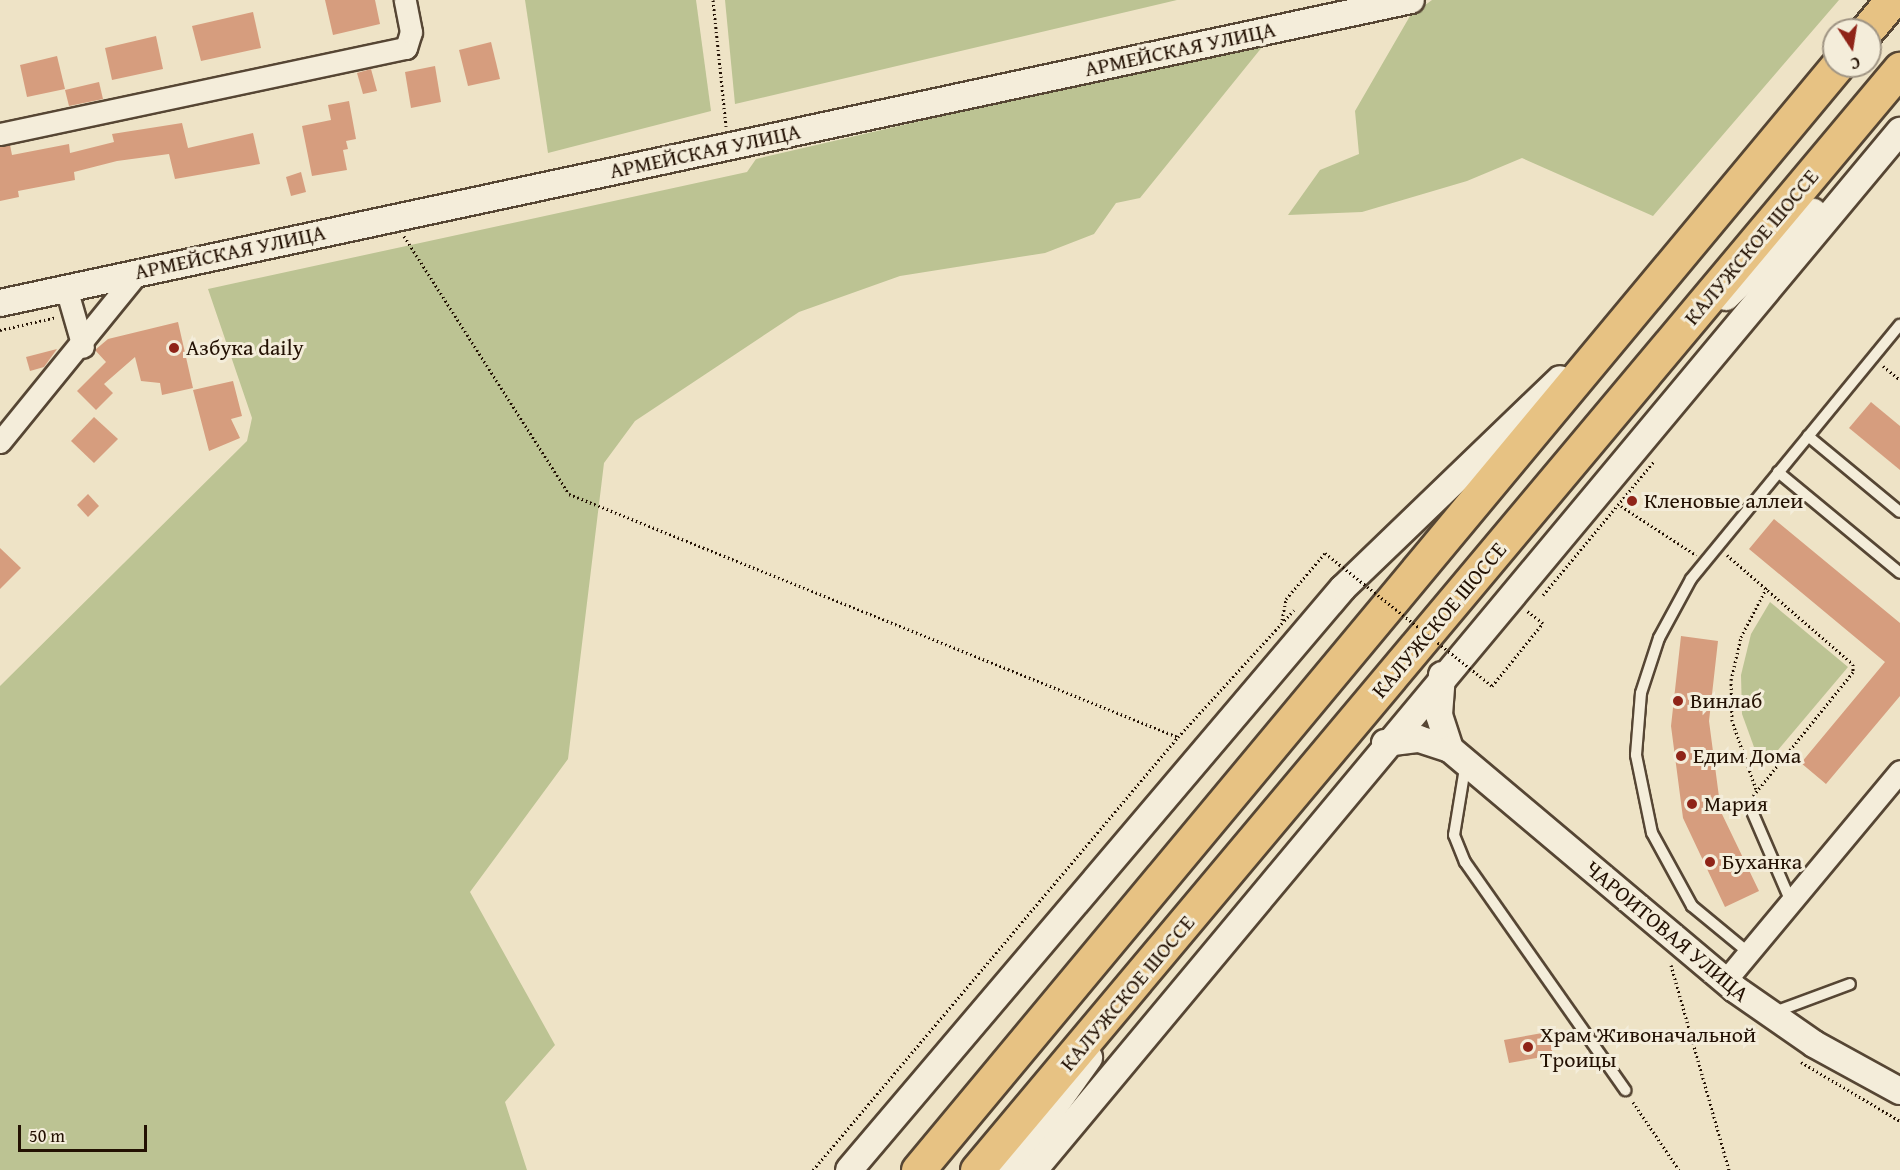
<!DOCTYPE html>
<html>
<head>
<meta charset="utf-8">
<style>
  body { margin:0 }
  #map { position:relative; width:1900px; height:1170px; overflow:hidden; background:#eee3c6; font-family:"Gentium Book Plus",serif }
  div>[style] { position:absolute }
  .green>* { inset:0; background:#bcc393 }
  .building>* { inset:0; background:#d69d7e }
  .path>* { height:3px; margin-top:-1.5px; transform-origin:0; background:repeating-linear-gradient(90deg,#231103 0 1.5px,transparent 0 4.5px) }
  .roads { filter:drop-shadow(2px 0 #564634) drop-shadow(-2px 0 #564634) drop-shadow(0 2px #564634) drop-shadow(0 -2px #564634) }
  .service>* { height:10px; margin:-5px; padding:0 5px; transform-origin:5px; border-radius:5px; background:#f4edda }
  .minor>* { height:21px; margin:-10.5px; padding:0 10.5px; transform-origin:10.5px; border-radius:10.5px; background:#f4edda }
  .tertiary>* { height:26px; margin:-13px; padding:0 13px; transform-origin:13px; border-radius:13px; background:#f4edda }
  .trunk>* { height:33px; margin:-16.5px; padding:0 16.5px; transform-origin:16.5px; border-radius:16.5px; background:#e7c283 }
  .path-bridge>* { height:3px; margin-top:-1.5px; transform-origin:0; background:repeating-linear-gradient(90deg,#231103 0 1.5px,transparent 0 4.5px) }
  .dots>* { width:16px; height:16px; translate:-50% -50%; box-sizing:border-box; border:3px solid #f4edda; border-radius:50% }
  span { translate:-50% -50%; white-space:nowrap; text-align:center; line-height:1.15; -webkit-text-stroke:6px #f4edda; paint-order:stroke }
  .street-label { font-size:22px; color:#231103 }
  .poi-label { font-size:22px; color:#231103 }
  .left { translate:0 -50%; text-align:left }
  .north { position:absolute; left:1822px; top:18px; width:60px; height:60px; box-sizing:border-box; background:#f4edda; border:2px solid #a09584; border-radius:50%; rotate:168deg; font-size:16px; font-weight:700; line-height:24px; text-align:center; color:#231103 }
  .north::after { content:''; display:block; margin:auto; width:21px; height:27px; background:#8f2418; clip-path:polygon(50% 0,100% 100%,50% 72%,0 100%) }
  .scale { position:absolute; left:18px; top:1125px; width:129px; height:27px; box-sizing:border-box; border:3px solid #231103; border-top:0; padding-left:8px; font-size:18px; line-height:21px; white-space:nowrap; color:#231103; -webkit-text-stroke:4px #f4edda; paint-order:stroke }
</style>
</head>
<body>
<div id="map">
  <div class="green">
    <i style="clip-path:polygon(525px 0,696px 0,711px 111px,548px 153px)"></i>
    <i style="clip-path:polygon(725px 0,1177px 0,735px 104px)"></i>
    <i style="clip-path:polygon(1432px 0,1839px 0,1653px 216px,1522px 158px,1467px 181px,1362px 212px,1288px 215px,1320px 170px,1359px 154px,1355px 111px,1410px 16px)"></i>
    <i style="clip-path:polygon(1267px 41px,1140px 198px,1116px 203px,1094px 234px,1045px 253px,900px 276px,799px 312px,635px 421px,604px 463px,568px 759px,470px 892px,555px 1045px,505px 1102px,527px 1170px,0 1170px,0 686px,247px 441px,252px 418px,208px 289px,747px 172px,756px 159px)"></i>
    <i style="clip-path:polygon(1770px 602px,1848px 667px,1762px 769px,1742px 714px,1741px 675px,1751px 634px)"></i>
  </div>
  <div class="building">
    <i style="clip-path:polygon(325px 0,375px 0,380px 24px,333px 35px)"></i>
    <i style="clip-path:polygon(253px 12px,261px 48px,201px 61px,192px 26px)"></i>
    <i style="clip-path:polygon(156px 36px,163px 69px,112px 80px,105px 48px)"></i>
    <i style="clip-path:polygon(491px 42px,500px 79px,468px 86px,459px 50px)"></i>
    <i style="clip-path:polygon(57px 56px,65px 89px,27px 97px,20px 65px)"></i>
    <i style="clip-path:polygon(435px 66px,441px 102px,411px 108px,405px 72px)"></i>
    <i style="clip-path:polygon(371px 69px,377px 91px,363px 94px,357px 73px)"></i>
    <i style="clip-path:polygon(99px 82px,103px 99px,69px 106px,65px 90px)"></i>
    <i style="clip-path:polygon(349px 101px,356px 139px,346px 141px,348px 149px,343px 150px,347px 170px,312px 176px,302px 126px,331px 120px,328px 105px)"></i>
    <i style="clip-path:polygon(182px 123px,188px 148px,253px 133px,260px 164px,175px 179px,169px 154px,117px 161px,74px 172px,75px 180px,18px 191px,19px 197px,0 201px,0 146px,10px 145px,12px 155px,69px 144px,70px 153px,114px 142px,112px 134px)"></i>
    <i style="clip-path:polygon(301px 172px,306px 192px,291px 196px,286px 177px)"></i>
    <i style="clip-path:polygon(178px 322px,193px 388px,162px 395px,160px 383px,141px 381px,135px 357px,104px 384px,113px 393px,96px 410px,77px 391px,106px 362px,95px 350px,108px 339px)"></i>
    <i style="clip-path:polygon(57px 349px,44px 367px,30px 371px,26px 357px)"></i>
    <i style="clip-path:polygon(233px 381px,242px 416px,231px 419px,240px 438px,209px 451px,193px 390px)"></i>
    <i style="clip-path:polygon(1871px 402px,1900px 426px,1900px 470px,1849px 428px)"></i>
    <i style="clip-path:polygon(94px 417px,118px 439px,94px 463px,71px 441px)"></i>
    <i style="clip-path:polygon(88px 494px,99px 506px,88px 517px,77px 505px)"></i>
    <i style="clip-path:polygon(1774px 519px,1900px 623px,1900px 696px,1826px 784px,1801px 763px,1885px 662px,1749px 549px)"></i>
    <i style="clip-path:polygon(0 548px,21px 568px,0 589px)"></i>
    <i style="clip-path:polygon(1681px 636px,1718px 641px,1709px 721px,1721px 812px,1759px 891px,1725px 907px,1683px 818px,1671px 726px)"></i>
    <i style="clip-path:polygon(1548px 1032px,1553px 1055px,1509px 1063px,1504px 1040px)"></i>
  </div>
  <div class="path">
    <i style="left:713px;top:0;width:127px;rotate:84.1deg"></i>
    <i style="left:404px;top:236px;width:306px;rotate:57.4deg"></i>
    <i style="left:569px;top:494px;width:656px;rotate:21.75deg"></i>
    <i style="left:1178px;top:737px;width:172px;rotate:-47.6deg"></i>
    <i style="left:0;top:330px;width:58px;rotate:-12.8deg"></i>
    <i style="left:1883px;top:366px;width:22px;rotate:39deg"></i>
    <i style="left:1621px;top:506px;width:90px;rotate:33.2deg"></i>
    <i style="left:1727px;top:555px;width:167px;rotate:40.9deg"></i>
    <i style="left:1853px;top:664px;width:8px;rotate:90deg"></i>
    <i style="left:1853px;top:672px;width:159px;rotate:128.9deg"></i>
    <i style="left:1543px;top:595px;width:175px;rotate:-50.3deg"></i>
    <i style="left:1282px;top:620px;width:21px;rotate:-79deg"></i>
    <i style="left:1286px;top:599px;width:60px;rotate:-49.7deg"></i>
    <i style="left:1492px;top:686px;width:81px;rotate:-51deg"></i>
    <i style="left:1543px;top:623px;width:20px;rotate:-143deg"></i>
    <i style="left:1756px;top:789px;width:72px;rotate:-109.4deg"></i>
    <i style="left:1732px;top:721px;width:41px;rotate:-91.4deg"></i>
    <i style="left:1731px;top:680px;width:44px;rotate:-76.9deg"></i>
    <i style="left:1741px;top:637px;width:56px;rotate:-62.5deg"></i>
    <i style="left:1671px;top:965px;width:213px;rotate:74.2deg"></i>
    <i style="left:1801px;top:1062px;width:115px;rotate:30.8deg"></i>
    <i style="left:1633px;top:1102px;width:82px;rotate:55.9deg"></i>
    <i style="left:813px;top:1170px;width:566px;rotate:-49.87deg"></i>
  </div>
  <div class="roads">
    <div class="service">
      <i style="left:1808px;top:436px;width:119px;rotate:39.6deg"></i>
      <i style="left:1778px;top:472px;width:158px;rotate:39.6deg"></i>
      <i style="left:1466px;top:762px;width:74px;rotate:99.3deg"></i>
      <i style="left:1454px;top:835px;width:29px;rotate:68deg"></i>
      <i style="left:1465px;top:862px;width:279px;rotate:54.9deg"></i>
      <i style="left:1751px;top:809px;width:101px;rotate:66.7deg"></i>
      <i style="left:1749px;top:953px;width:74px;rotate:-140.5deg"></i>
      <i style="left:1692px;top:906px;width:83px;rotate:-118.7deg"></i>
      <i style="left:1652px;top:833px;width:80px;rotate:-101.6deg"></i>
      <i style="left:1636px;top:755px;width:62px;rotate:-85.4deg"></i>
      <i style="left:1641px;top:693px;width:58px;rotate:-71.9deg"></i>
      <i style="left:1659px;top:638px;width:67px;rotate:-61.5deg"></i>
      <i style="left:1691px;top:579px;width:329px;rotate:-50.6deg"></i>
      <i style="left:1772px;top:1013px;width:83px;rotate:-20.4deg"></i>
    </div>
    <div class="minor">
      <i style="left:0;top:134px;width:415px;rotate:-12deg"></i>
      <i style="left:406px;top:48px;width:17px;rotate:-73deg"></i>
      <i style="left:411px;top:32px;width:33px;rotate:-101deg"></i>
      <i style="left:66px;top:288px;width:61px;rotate:73.9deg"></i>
      <i style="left:0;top:442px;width:219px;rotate:-50.9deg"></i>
      <i style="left:1725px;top:981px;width:273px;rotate:-50.2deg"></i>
    </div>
    <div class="tertiary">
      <i style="left:1726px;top:297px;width:122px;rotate:-44.3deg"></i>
      <i style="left:0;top:303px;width:1443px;rotate:-12.12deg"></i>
      <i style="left:1442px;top:675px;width:40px;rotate:94.3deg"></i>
      <i style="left:1439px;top:715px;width:36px;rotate:72deg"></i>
      <i style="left:1385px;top:743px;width:34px;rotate:-7deg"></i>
      <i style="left:1419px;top:739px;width:33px;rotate:18deg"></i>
      <i style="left:1450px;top:749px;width:373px;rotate:40.1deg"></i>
      <i style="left:1735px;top:989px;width:96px;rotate:34.8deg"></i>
      <i style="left:1814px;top:1044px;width:98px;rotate:28.7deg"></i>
      <i style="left:849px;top:1170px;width:763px;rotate:-49.68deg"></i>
      <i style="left:1343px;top:588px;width:301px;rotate:-43.9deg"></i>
      <i style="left:1009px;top:1170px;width:138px;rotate:-54.5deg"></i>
      <i style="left:1034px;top:1170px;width:1353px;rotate:-50.19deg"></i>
    </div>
    <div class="trunk">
      <i style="left:1867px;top:30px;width:39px;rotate:-50deg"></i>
      <i style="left:918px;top:1170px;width:1436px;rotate:-50.23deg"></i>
      <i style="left:977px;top:1170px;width:1437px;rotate:-50.03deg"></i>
    </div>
  </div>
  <div class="path-bridge">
    <i style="left:1325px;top:553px;width:213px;rotate:38.5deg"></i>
  </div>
  <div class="dots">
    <i style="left:174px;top:348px;background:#8f2418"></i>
    <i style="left:1632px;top:501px;background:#8f2418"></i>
    <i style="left:1678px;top:701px;background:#8f2418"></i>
    <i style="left:1681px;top:756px;background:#8f2418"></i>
    <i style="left:1692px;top:804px;background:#8f2418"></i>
    <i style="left:1710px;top:862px;background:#8f2418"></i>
    <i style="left:1528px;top:1047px;background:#8f2418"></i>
  </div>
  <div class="street-label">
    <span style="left:1180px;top:49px;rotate:-12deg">АРМЕЙСКАЯ УЛИЦА</span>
    <span style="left:705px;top:151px;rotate:-12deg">АРМЕЙСКАЯ УЛИЦА</span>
    <span style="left:1751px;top:247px;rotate:-50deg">КАЛУЖСКОЕ ШОССЕ</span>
    <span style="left:230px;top:252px;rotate:-12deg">АРМЕЙСКАЯ УЛИЦА</span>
    <span style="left:1439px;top:620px;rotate:-50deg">КАЛУЖСКОЕ ШОССЕ</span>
    <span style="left:1667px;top:931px;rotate:40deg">ЧАРОИТОВАЯ УЛИЦА</span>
    <span style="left:1127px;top:993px;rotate:-50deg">КАЛУЖСКОЕ ШОССЕ</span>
  </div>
  <div class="poi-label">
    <span class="left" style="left:186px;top:348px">Азбука daily</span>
    <span class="left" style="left:1644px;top:501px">Кленовые аллеи</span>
    <span class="left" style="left:1690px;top:701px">Винлаб</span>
    <span class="left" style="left:1693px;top:756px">Едим Дома</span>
    <span class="left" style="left:1704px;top:804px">Мария</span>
    <span class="left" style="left:1722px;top:862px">Буханка</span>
    <span class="left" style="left:1540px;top:1047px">Храм Живоначальной<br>Троицы</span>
  </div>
  <div class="north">С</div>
  <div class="scale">50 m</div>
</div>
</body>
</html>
